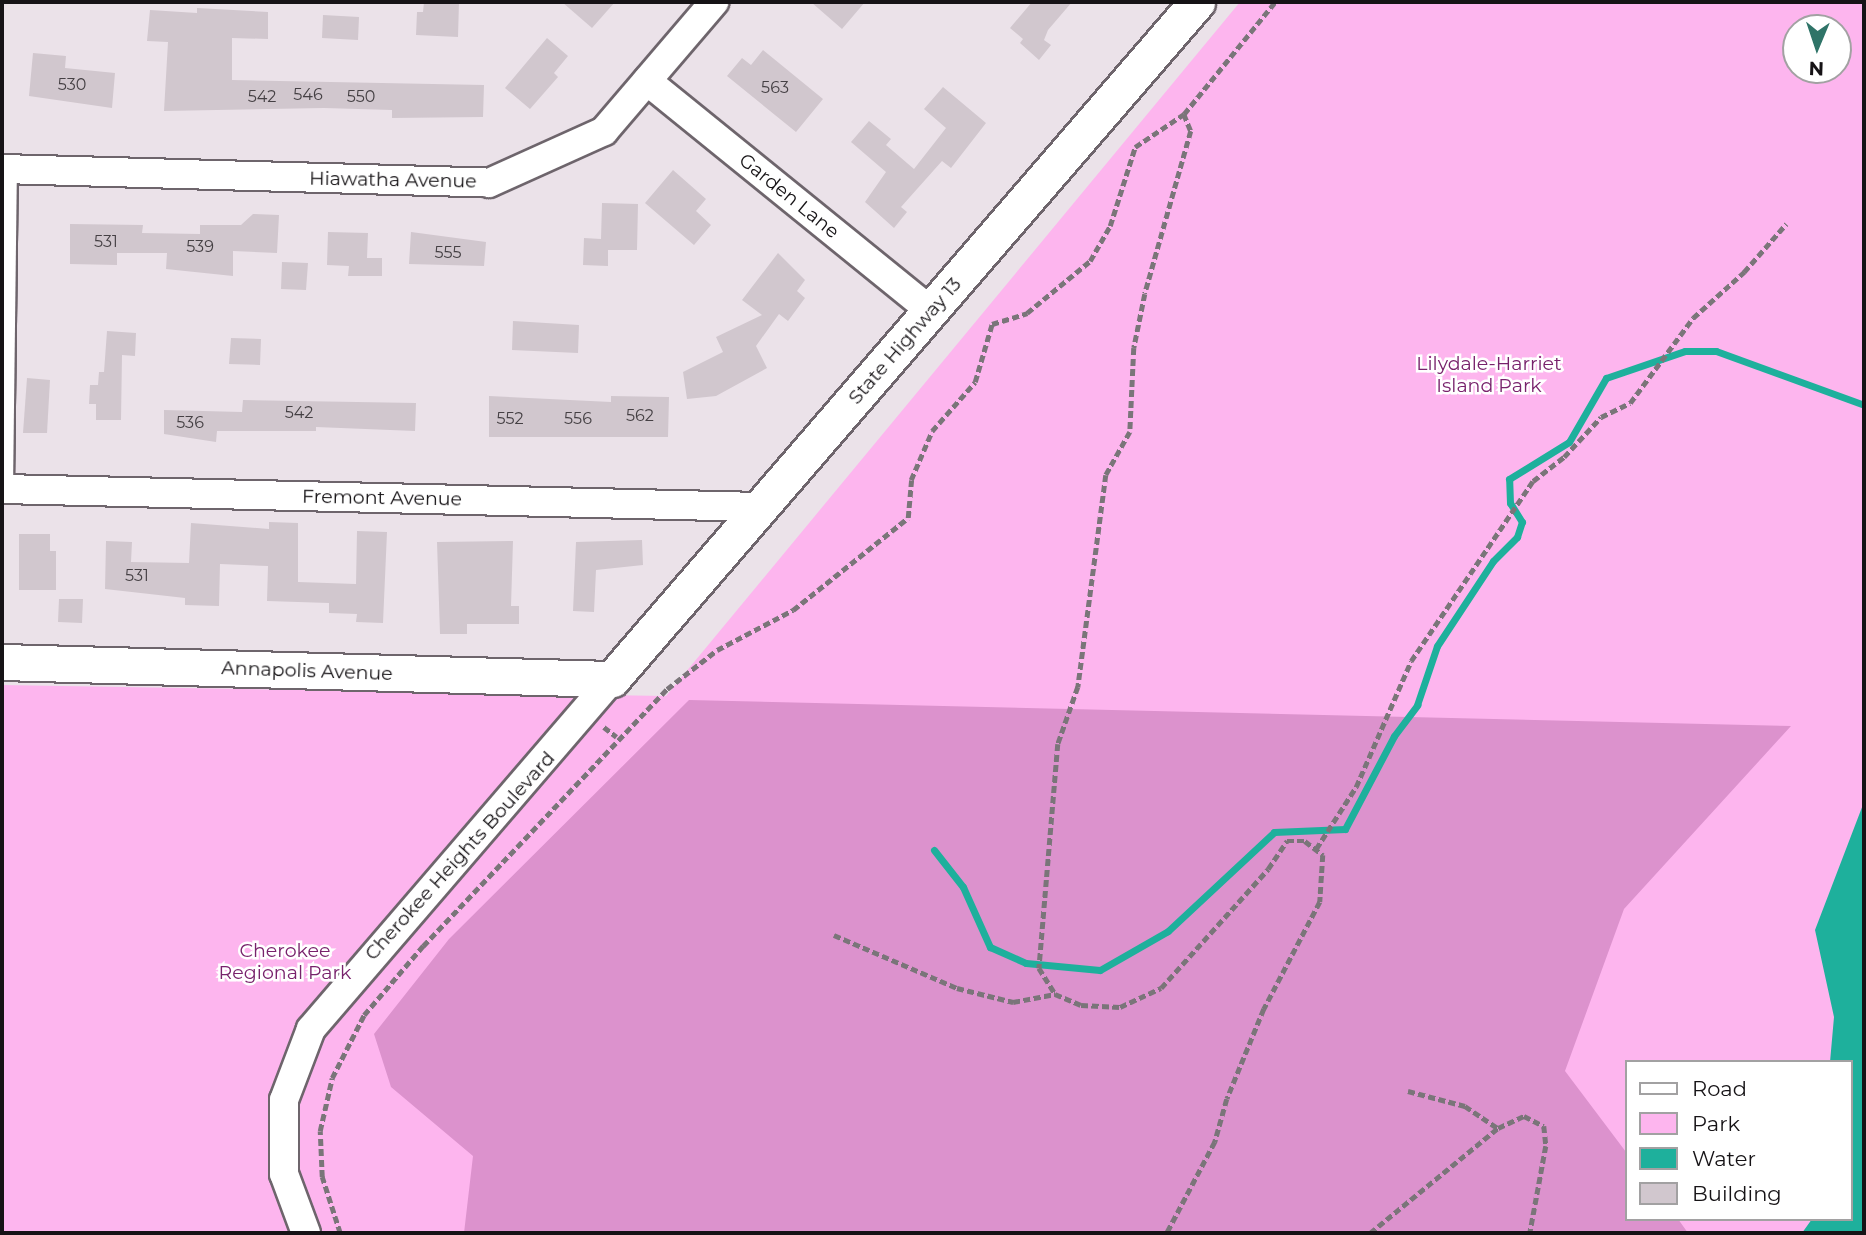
<!DOCTYPE html>
<html>
<head>
<meta charset="utf-8">
<style>
  body { margin:0 }
  #map { position:relative; width:1866px; height:1235px; overflow:hidden; background:#ebe2e9; font-family:Montserrat,sans-serif }
  div>[style] { position:absolute }
  .green>* { inset:0; background:#fdb5ee }
  .forest>* { inset:0; background:#dc92cd }
  .water>* { inset:0; background:#1eb09c }
  .stream>* { height:7px; margin:-3.5px; padding:0 3.5px; transform-origin:3.5px; border-radius:3.5px; background:#1eb09c }
  .building>* { inset:0; background:#d1c7ce }
  .path>* { height:4.5px; margin-top:-2.25px; transform-origin:0; background:repeating-linear-gradient(90deg,#7a7579 0 7px,transparent 0 10.5px) }
  .roads { filter:drop-shadow(2px 0 #6e656c) drop-shadow(-2px 0 #6e656c) drop-shadow(0 2px #6e656c) drop-shadow(0 -2px #6e656c) }
  .service>* { height:14px; margin:-7px; padding:0 7px; transform-origin:7px; border-radius:7px; background:#fff }
  .minor>* { height:28px; margin:-14px; padding:0 14px; transform-origin:14px; border-radius:14px; background:#fff }
  .tertiary>* { height:35px; margin:-17.5px; padding:0 17.5px; transform-origin:17.5px; border-radius:17.5px; background:#fff }
  span { translate:-50% -50%; white-space:nowrap; text-align:center; line-height:1.15; -webkit-text-stroke:5px #fff; paint-order:stroke }
  .number-label { font-size:16px; color:#454044 }
  .number-label span { -webkit-text-stroke-width:0 }
  .street-label { font-size:19px; color:#161316 }
  .park-label { font-size:19px; color:#78226c }
  .frame { position:absolute; inset:0; border:4px solid #161316; pointer-events:none }
  .legend { position:absolute; left:1625px; top:1060px; width:228px; height:161px; box-sizing:border-box; background:#fff; border:2px solid #a2a1a2; margin:0; padding:9px 12px; list-style:none; font-size:21px; color:#161316 }
  .legend li { display:flex; align-items:center; gap:14px; height:35px }
  .legend b { width:35px; border:2px solid #a2a1a2 }
  .north { position:absolute; left:1782px; top:14px; width:70px; height:70px; box-sizing:border-box; background:#fff; border:2px solid #a2a1a2; border-radius:50%; rotate:182deg; font-size:19px; font-weight:700; line-height:28px; text-align:center; color:#161316 }
  .north::after { content:''; display:block; margin:auto; width:24px; height:32px; background:#2f7468; clip-path:polygon(50% 0,100% 100%,50% 72%,0 100%) }
</style>
</head>
<body>
<div id="map">
  <div class="green">
    <i style="clip-path:polygon(evenodd,1240px 2px,1864px 2px,1864px 1233px,2px 1233px,2px 685px,666px 696px,1240px 2px,1796px 28px,1838px 28px,1838px 70px,1796px 70px,1796px 28px,1240px 2px,1626px 1062px,1850px 1062px,1850px 1219px,1626px 1219px,1626px 1062px)"></i>
  </div>
  <div class="forest">
    <i style="clip-path:polygon(689px 700px,1791px 726px,1624px 909px,1565px 1071px,1626px 1152px,1626px 1219px,1678px 1219px,1688px 1233px,464px 1233px,473px 1156px,391px 1087px,374px 1034px,449px 939px)"></i>
  </div>
  <div class="water">
    <i style="clip-path:polygon(1864px 802px,1864px 1233px,1802px 1233px,1812px 1219px,1850px 1219px,1850px 1062px,1830px 1062px,1834px 1017px,1815px 930px)"></i>
  </div>
  <div class="stream">
    <i style="left:934px;top:850px;width:47px;rotate:51.9deg"></i>
    <i style="left:963px;top:887px;width:66px;rotate:65.8deg"></i>
    <i style="left:990px;top:947px;width:39px;rotate:24deg"></i>
    <i style="left:1026px;top:963px;width:74px;rotate:5.4deg"></i>
    <i style="left:1100px;top:970px;width:78px;rotate:-29.8deg"></i>
    <i style="left:1168px;top:931px;width:145px;rotate:-43deg"></i>
    <i style="left:1274px;top:832px;width:71px;rotate:-2.4deg"></i>
    <i style="left:1345px;top:829px;width:105px;rotate:-62.2deg"></i>
    <i style="left:1394px;top:736px;width:39px;rotate:-53deg"></i>
    <i style="left:1417px;top:705px;width:62px;rotate:-71.3deg"></i>
    <i style="left:1437px;top:646px;width:102px;rotate:-56.6deg"></i>
    <i style="left:1493px;top:561px;width:34px;rotate:-45deg"></i>
    <i style="left:1517px;top:537px;width:16px;rotate:-72deg"></i>
    <i style="left:1522px;top:522px;width:22px;rotate:-122deg"></i>
    <i style="left:1510px;top:503px;width:24px;rotate:-92deg"></i>
    <i style="left:1509px;top:479px;width:70px;rotate:-31.7deg"></i>
    <i style="left:1569px;top:442px;width:74px;rotate:-60deg"></i>
    <i style="left:1606px;top:378px;width:83px;rotate:-18.9deg"></i>
    <i style="left:1685px;top:351px;width:31px"></i>
    <i style="left:1716px;top:351px;width:158px;rotate:20deg"></i>
  </div>
  <div class="building">
    <i style="clip-path:polygon(424px 2px,459px 2px,458px 37px,416px 35px,417px 12px,423px 12px)"></i>
    <i style="clip-path:polygon(562px 2px,615px 2px,592px 28px)"></i>
    <i style="clip-path:polygon(811px 2px,865px 2px,842px 29px)"></i>
    <i style="clip-path:polygon(1032px 2px,1072px 2px,1048px 30px,1044px 40px,1051px 45px,1039px 60px,1020px 43px,1023px 39px,1010px 28px)"></i>
    <i style="clip-path:polygon(197px 8px,268px 12px,268px 39px,232px 38px,232px 80px,484px 85px,483px 117px,392px 118px,392px 110px,324px 108px,164px 111px,168px 42px,147px 41px,150px 10px,197px 13px)"></i>
    <i style="clip-path:polygon(323px 15px,359px 17px,358px 40px,322px 38px)"></i>
    <i style="clip-path:polygon(547px 38px,568px 56px,554px 73px,558px 77px,530px 109px,505px 88px)"></i>
    <i style="clip-path:polygon(763px 50px,823px 99px,796px 132px,727px 76px,742px 58px,751px 65px)"></i>
    <i style="clip-path:polygon(33px 53px,66px 56px,65px 68px,115px 73px,112px 108px,29px 96px)"></i>
    <i style="clip-path:polygon(943px 87px,986px 123px,951px 168px,942px 161px,901px 207px,907px 212px,894px 228px,865px 202px,886px 172px,851px 142px,869px 121px,891px 139px,886px 145px,914px 169px,946px 128px,924px 109px)"></i>
    <i style="clip-path:polygon(673px 170px,706px 199px,696px 211px,711px 225px,694px 245px,645px 203px)"></i>
    <i style="clip-path:polygon(602px 203px,638px 204px,637px 250px,608px 250px,608px 266px,583px 265px,584px 238px,601px 239px)"></i>
    <i style="clip-path:polygon(253px 214px,279px 215px,277px 253px,233px 251px,233px 276px,166px 269px,167px 253px,117px 253px,117px 265px,70px 264px,70px 224px,143px 225px,142px 233px,200px 234px,200px 225px,241px 225px)"></i>
    <i style="clip-path:polygon(328px 232px,368px 233px,367px 258px,382px 258px,382px 276px,348px 276px,349px 266px,327px 265px)"></i>
    <i style="clip-path:polygon(411px 232px,486px 242px,484px 266px,409px 264px)"></i>
    <i style="clip-path:polygon(778px 253px,805px 280px,797px 291px,805px 298px,788px 321px,779px 314px,756px 346px,767px 368px,716px 396px,687px 399px,683px 372px,723px 352px,716px 337px,762px 315px,742px 300px)"></i>
    <i style="clip-path:polygon(282px 262px,308px 263px,306px 290px,281px 289px)"></i>
    <i style="clip-path:polygon(513px 321px,579px 325px,578px 353px,512px 350px)"></i>
    <i style="clip-path:polygon(107px 331px,136px 333px,135px 356px,122px 355px,121px 420px,96px 420px,96px 404px,89px 404px,90px 385px,98px 385px,99px 372px,104px 372px)"></i>
    <i style="clip-path:polygon(231px 338px,261px 339px,260px 365px,229px 364px)"></i>
    <i style="clip-path:polygon(27px 378px,50px 380px,47px 433px,23px 433px)"></i>
    <i style="clip-path:polygon(489px 396px,611px 402px,611px 396px,669px 397px,668px 437px,489px 437px)"></i>
    <i style="clip-path:polygon(243px 400px,416px 403px,415px 431px,316px 427px,316px 431px,217px 431px,216px 442px,164px 434px,164px 410px,242px 412px)"></i>
    <i style="clip-path:polygon(269px 522px,298px 523px,298px 582px,356px 584px,357px 531px,387px 532px,383px 623px,356px 622px,357px 614px,329px 613px,329px 603px,267px 601px,268px 566px,220px 564px,219px 606px,185px 605px,185px 598px,105px 589px,106px 541px,132px 542px,131px 562px,189px 563px,191px 523px,269px 529px)"></i>
    <i style="clip-path:polygon(19px 534px,50px 534px,50px 551px,56px 551px,56px 590px,19px 590px)"></i>
    <i style="clip-path:polygon(642px 540px,643px 565px,596px 570px,594px 612px,573px 611px,576px 542px)"></i>
    <i style="clip-path:polygon(513px 541px,511px 606px,519px 606px,519px 624px,467px 624px,467px 634px,440px 634px,437px 542px)"></i>
    <i style="clip-path:polygon(59px 599px,83px 599px,82px 623px,58px 622px)"></i>
  </div>
  <div class="path">
    <i style="left:1184px;top:114px;width:144px;rotate:-50.9deg"></i>
    <i style="left:604px;top:727px;width:16px;rotate:38deg"></i>
    <i style="left:1316px;top:849px;width:74px;rotate:-57.2deg"></i>
    <i style="left:1356px;top:787px;width:137px;rotate:-66.4deg"></i>
    <i style="left:1411px;top:661px;width:217px;rotate:-55.9deg"></i>
    <i style="left:1533px;top:481px;width:39px;rotate:-38deg"></i>
    <i style="left:1564px;top:457px;width:54px;rotate:-47.2deg"></i>
    <i style="left:1601px;top:417px;width:32px;rotate:-26deg"></i>
    <i style="left:1630px;top:403px;width:106px;rotate:-53.5deg"></i>
    <i style="left:1693px;top:318px;width:69px;rotate:-42deg"></i>
    <i style="left:1744px;top:272px;width:64px;rotate:-48.8deg"></i>
    <i style="left:834px;top:935px;width:134px;rotate:23.3deg"></i>
    <i style="left:957px;top:988px;width:58px;rotate:14deg"></i>
    <i style="left:1013px;top:1002px;width:43px;rotate:-10.8deg"></i>
    <i style="left:1408px;top:1091px;width:59px;rotate:14.7deg"></i>
    <i style="left:1465px;top:1106px;width:40px;rotate:34deg"></i>
    <i style="left:340px;top:1233px;width:59px;rotate:-107.8deg"></i>
    <i style="left:322px;top:1177px;width:46px;rotate:-92.5deg"></i>
    <i style="left:320px;top:1131px;width:54px;rotate:-77.2deg"></i>
    <i style="left:332px;top:1078px;width:71px;rotate:-63.1deg"></i>
    <i style="left:364px;top:1015px;width:91px;rotate:-49.5deg"></i>
    <i style="left:423px;top:946px;width:354px;rotate:-46.5deg"></i>
    <i style="left:667px;top:689px;width:63px;rotate:-38deg"></i>
    <i style="left:717px;top:650px;width:86px;rotate:-27.8deg"></i>
    <i style="left:793px;top:610px;width:147px;rotate:-38.7deg"></i>
    <i style="left:908px;top:518px;width:38px;rotate:-85deg"></i>
    <i style="left:911px;top:480px;width:53px;rotate:-66.8deg"></i>
    <i style="left:932px;top:431px;width:65px;rotate:-48.7deg"></i>
    <i style="left:975px;top:382px;width:60px;rotate:-73.7deg"></i>
    <i style="left:992px;top:324px;width:37px;rotate:-17deg"></i>
    <i style="left:1027px;top:313px;width:82px;rotate:-39.5deg"></i>
    <i style="left:1090px;top:261px;width:40px;rotate:-60.3deg"></i>
    <i style="left:1110px;top:226px;width:83px;rotate:-72.4deg"></i>
    <i style="left:1135px;top:147px;width:59px;rotate:-34deg"></i>
    <i style="left:1184px;top:114px;width:18px;rotate:68deg"></i>
    <i style="left:1191px;top:131px;width:169px;rotate:105.8deg"></i>
    <i style="left:1145px;top:294px;width:55px;rotate:101.5deg"></i>
    <i style="left:1134px;top:348px;width:84px;rotate:92.7deg"></i>
    <i style="left:1130px;top:432px;width:49px;rotate:119.2deg"></i>
    <i style="left:1106px;top:475px;width:214px;rotate:97.5deg"></i>
    <i style="left:1078px;top:687px;width:60px;rotate:109.3deg"></i>
    <i style="left:1058px;top:744px;width:225px;rotate:94.8deg"></i>
    <i style="left:1039px;top:968px;width:31px;rotate:58deg"></i>
    <i style="left:1055px;top:994px;width:28px;rotate:23deg"></i>
    <i style="left:1081px;top:1005px;width:39px;rotate:3deg"></i>
    <i style="left:1120px;top:1007px;width:45px;rotate:-24.9deg"></i>
    <i style="left:1161px;top:988px;width:160px;rotate:-48deg"></i>
    <i style="left:1268px;top:869px;width:34px;rotate:-56deg"></i>
    <i style="left:1287px;top:841px;width:18px"></i>
    <i style="left:1305px;top:841px;width:23px;rotate:38deg"></i>
    <i style="left:1323px;top:855px;width:47px;rotate:93.7deg"></i>
    <i style="left:1320px;top:902px;width:121px;rotate:117.6deg"></i>
    <i style="left:1264px;top:1009px;width:97px;rotate:112.3deg"></i>
    <i style="left:1227px;top:1099px;width:45px;rotate:105.6deg"></i>
    <i style="left:1215px;top:1142px;width:103px;rotate:117.8deg"></i>
    <i style="left:1370px;top:1233px;width:166px;rotate:-39.4deg"></i>
    <i style="left:1498px;top:1128px;width:29px;rotate:-25deg"></i>
    <i style="left:1524px;top:1116px;width:22px;rotate:27deg"></i>
    <i style="left:1544px;top:1126px;width:20px;rotate:84deg"></i>
    <i style="left:1546px;top:1146px;width:88px;rotate:100.4deg"></i>
  </div>
  <div class="roads">
    <div class="service">
      <i style="left:6px;top:489px;width:320px;rotate:-89.3deg"></i>
    </div>
    <div class="minor">
      <i style="left:647px;top:81px;width:365px;rotate:39deg"></i>
      <i style="left:2px;top:169px;width:487px;rotate:1.6deg"></i>
      <i style="left:489px;top:183px;width:126px;rotate:-24.3deg"></i>
      <i style="left:604px;top:131px;width:170px;rotate:-49.5deg"></i>
      <i style="left:2px;top:489px;width:760px;rotate:1.36deg"></i>
      <i style="left:306px;top:1233px;width:63px;rotate:-110.4deg"></i>
      <i style="left:284px;top:1174px;width:74px;rotate:-90deg"></i>
      <i style="left:284px;top:1100px;width:76px;rotate:-69.2deg"></i>
      <i style="left:311px;top:1029px;width:462px;rotate:-49.3deg"></i>
    </div>
    <div class="tertiary">
      <i style="left:2px;top:662px;width:610px;rotate:1.6deg"></i>
      <i style="left:612px;top:679px;width:895px;rotate:-49.17deg"></i>
    </div>
  </div>
  <div class="number-label">
    <span style="left:72px;top:85px">530</span>
    <span style="left:775px;top:88px">563</span>
    <span style="left:308px;top:95px">546</span>
    <span style="left:262px;top:97px">542</span>
    <span style="left:361px;top:97px">550</span>
    <span style="left:106px;top:242px">531</span>
    <span style="left:200px;top:247px">539</span>
    <span style="left:448px;top:253px">555</span>
    <span style="left:299px;top:413px">542</span>
    <span style="left:640px;top:416px">562</span>
    <span style="left:510px;top:419px">552</span>
    <span style="left:578px;top:419px">556</span>
    <span style="left:190px;top:423px">536</span>
    <span style="left:137px;top:576px">531</span>
  </div>
  <div class="street-label">
    <span style="left:393px;top:180px;rotate:1deg">Hiawatha Avenue</span>
    <span style="left:789px;top:196px;rotate:39deg">Garden Lane</span>
    <span style="left:905px;top:341px;rotate:-49deg">State Highway 13</span>
    <span style="left:382px;top:498px;rotate:1deg">Fremont Avenue</span>
    <span style="left:307px;top:671px;rotate:2deg">Annapolis Avenue</span>
    <span style="left:460px;top:856px;rotate:-48deg">Cherokee Heights Boulevard</span>
  </div>
  <div class="park-label">
    <span style="left:1489px;top:375px">Lilydale-Harriet<br>Island Park</span>
    <span style="left:285px;top:962px">Cherokee<br>Regional Park</span>
  </div>
  <div class="frame"></div>
  <ul class="legend">
  <li><b style="height:9px;background:#fff"></b>Road</li>
  <li><b style="height:19px;background:#fdb5ee"></b>Park</li>
  <li><b style="height:19px;background:#1eb09c"></b>Water</li>
  <li><b style="height:19px;background:#d1c7ce"></b>Building</li>
  </ul>
  <div class="north">N</div>
</div>
</body>
</html>
